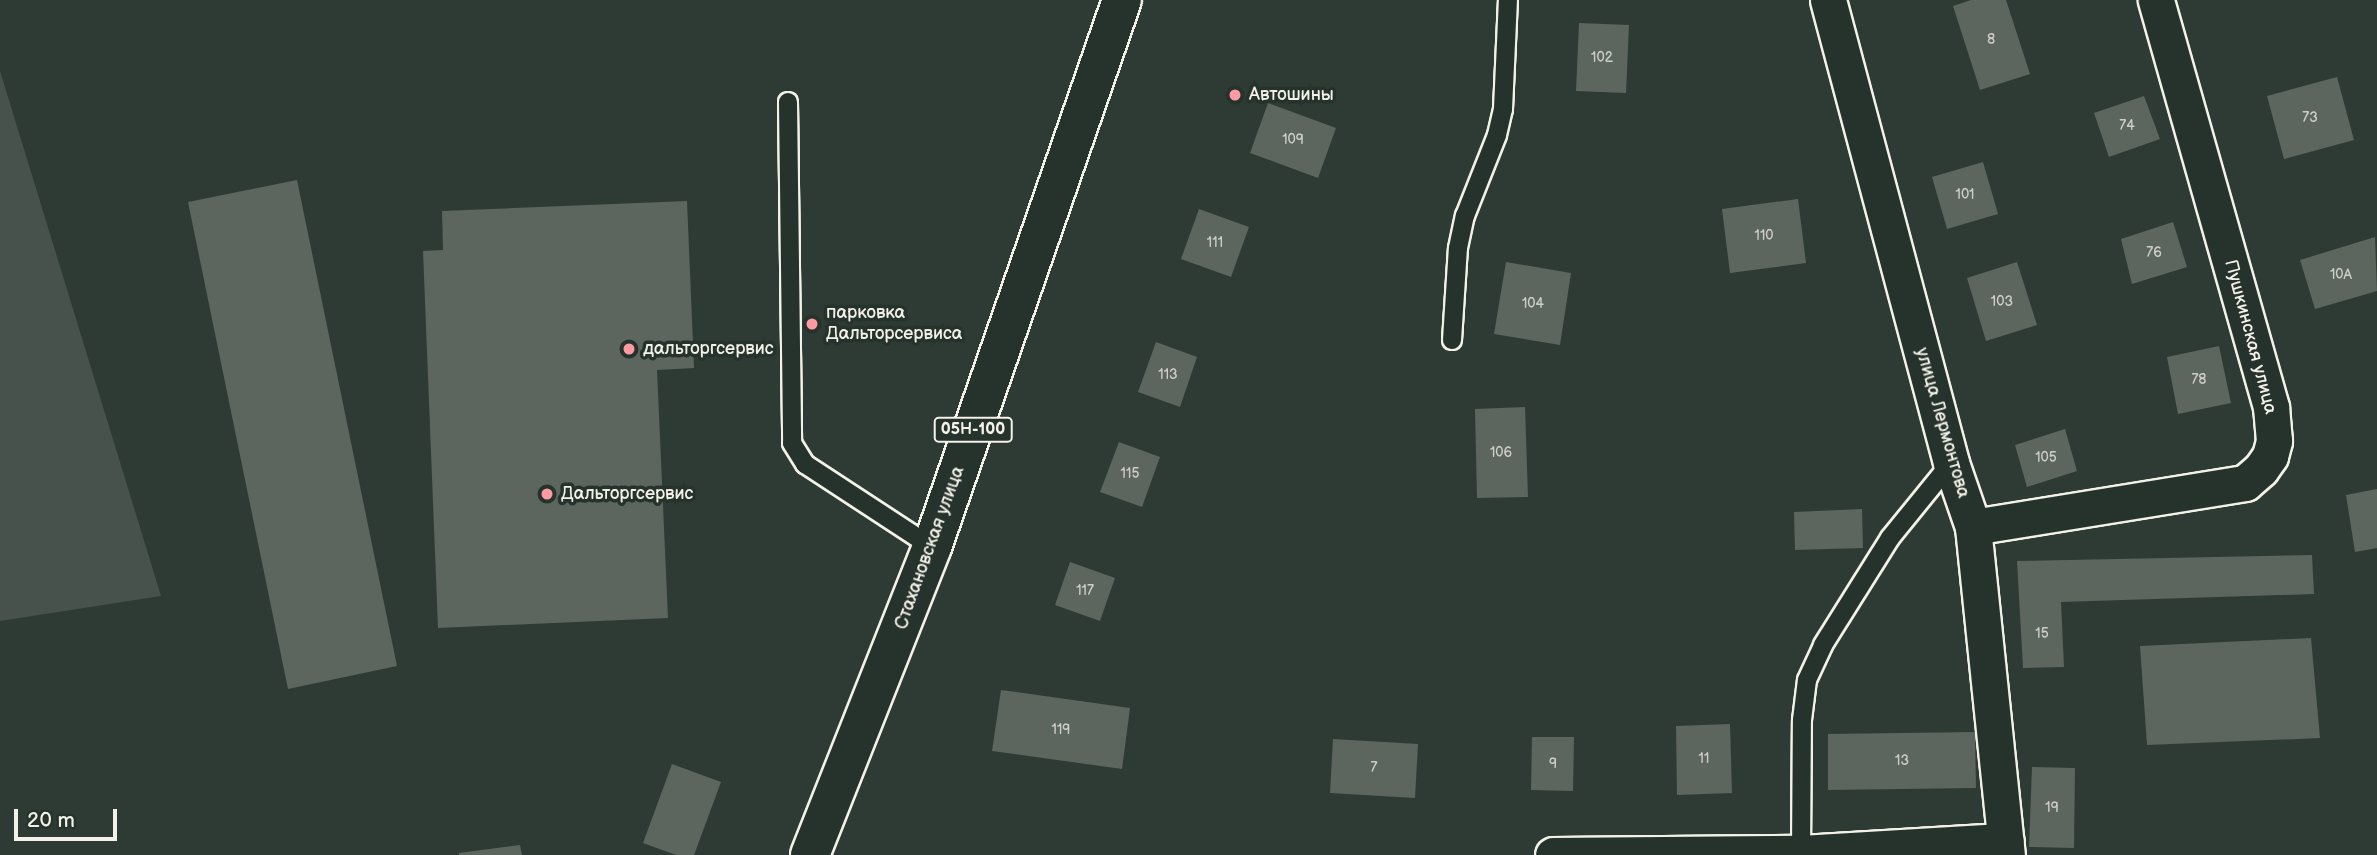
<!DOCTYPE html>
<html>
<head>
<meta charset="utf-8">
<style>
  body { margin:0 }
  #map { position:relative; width:2377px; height:855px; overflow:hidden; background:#2e3b34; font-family:"Balsamiq Sans",sans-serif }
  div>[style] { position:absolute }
  .green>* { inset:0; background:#48524c }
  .building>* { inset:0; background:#5c655e }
  .roads { filter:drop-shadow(2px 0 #f4f1e8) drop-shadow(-2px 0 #f4f1e8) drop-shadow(0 2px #f4f1e8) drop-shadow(0 -2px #f4f1e8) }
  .lane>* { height:18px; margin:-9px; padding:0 9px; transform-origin:9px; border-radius:9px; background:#26332d }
  .street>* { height:35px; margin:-17.5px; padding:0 17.5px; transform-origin:17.5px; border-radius:17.5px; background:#26332d }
  .primary>* { height:38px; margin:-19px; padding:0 19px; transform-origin:19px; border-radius:19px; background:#26332d }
  .dots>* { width:19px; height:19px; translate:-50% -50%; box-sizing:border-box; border:4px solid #26332d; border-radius:50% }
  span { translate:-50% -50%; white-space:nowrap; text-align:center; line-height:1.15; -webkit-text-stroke:7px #26332d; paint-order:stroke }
  .number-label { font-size:14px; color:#cecec6 }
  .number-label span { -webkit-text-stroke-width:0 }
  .shield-label span { padding:2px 5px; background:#26332d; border:2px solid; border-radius:5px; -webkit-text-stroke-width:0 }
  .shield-label { font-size:16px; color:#f4f1e8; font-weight:700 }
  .poi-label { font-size:18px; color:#f4f1e8 }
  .left { translate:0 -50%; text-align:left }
  .street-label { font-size:18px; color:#f4f1e8 }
  .scale { position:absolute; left:14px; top:809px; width:103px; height:32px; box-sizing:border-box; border:4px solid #f4f1e8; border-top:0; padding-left:9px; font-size:21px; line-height:24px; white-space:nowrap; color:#f4f1e8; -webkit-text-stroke:5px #26332d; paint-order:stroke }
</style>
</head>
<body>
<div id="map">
  <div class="green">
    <i style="clip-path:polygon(0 71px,161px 596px,0 621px)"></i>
  </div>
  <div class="building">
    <i style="clip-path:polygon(1971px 0,2006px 0,2030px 74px,1980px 90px,1953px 6px)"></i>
    <i style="clip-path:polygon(1579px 23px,1629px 25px,1626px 93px,1576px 91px)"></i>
    <i style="clip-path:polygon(2337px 77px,2354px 140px,2284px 159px,2267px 96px)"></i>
    <i style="clip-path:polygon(2144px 96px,2160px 139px,2109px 157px,2094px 113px)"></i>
    <i style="clip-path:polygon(1268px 103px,1336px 128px,1318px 178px,1250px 153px)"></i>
    <i style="clip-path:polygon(1983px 162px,1998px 214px,1947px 229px,1932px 177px)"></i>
    <i style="clip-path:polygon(297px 180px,397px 666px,288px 689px,188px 202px)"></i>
    <i style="clip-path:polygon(1798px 199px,1806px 263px,1730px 273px,1722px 209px)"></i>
    <i style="clip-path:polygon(687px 201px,694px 368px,657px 370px,668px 618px,438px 628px,423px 251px,443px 250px,442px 211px)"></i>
    <i style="clip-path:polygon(1199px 209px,1249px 227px,1231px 277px,1181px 259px)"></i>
    <i style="clip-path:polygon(2173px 222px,2187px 267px,2132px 284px,2121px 239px)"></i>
    <i style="clip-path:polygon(2375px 237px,2377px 291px,2315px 309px,2300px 260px)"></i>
    <i style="clip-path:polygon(1506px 262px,1571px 273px,1560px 345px,1494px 334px)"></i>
    <i style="clip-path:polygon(2017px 262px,2037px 325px,1986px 341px,1967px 278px)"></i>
    <i style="clip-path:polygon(1156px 342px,1197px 357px,1180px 407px,1138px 392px)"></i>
    <i style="clip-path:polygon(2219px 346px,2231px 403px,2178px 414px,2167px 357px)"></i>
    <i style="clip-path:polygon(1525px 407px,1528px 497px,1477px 498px,1475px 409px)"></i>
    <i style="clip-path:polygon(2065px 429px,2077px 471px,2027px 487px,2015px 445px)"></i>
    <i style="clip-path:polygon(1119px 442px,1160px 457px,1142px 507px,1100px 492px)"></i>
    <i style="clip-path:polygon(2377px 489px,2377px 548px,2355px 552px,2346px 495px)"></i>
    <i style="clip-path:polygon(1862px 509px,1863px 548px,1795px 550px,1794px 512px)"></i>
    <i style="clip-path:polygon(2312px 555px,2314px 594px,2061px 602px,2064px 667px,2023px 668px,2017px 561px)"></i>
    <i style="clip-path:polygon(1070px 562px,1115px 578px,1100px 621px,1055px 605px)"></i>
    <i style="clip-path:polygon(2311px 638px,2320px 738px,2147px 745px,2140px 646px)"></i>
    <i style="clip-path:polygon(1001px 690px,1130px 708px,1122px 769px,992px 751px)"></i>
    <i style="clip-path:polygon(1730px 724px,1732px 793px,1677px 795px,1676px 726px)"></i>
    <i style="clip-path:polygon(1975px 732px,1976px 788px,1828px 790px,1828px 734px)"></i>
    <i style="clip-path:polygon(1532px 737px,1574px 737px,1573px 791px,1531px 790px)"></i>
    <i style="clip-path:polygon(1333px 739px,1418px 744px,1415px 798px,1330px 793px)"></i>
    <i style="clip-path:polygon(672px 764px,721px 782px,694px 855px,676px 855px,643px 843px)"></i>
    <i style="clip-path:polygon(2032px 767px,2075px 768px,2074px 848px,2029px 847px)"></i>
    <i style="clip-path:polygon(520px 845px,522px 855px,459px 855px,459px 853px)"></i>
  </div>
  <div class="roads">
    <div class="lane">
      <i style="left:788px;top:102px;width:341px;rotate:89.3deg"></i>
      <i style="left:792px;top:443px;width:25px;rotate:58deg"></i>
      <i style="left:805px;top:464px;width:152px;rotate:33.2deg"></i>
      <i style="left:1452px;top:340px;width:92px;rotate:-86.3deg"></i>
      <i style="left:1458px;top:248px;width:33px;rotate:-78deg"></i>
      <i style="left:1465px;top:216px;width:87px;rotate:-68.4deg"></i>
      <i style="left:1497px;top:135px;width:27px;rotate:-77deg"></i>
      <i style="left:1503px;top:109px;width:109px;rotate:-87.4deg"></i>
      <i style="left:1801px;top:853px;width:133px;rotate:-89.6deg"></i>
      <i style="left:1802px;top:720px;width:40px;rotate:-82.9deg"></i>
      <i style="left:1807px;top:680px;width:38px;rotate:-65deg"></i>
      <i style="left:1823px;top:645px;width:126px;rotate:-57.9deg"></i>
      <i style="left:1890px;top:538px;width:97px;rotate:-50.9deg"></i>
    </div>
    <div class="street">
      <i style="left:1828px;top:0;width:479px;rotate:75.1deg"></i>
      <i style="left:1951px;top:463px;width:68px;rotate:71deg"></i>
      <i style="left:1973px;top:527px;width:330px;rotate:84.1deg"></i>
      <i style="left:1973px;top:527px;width:276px;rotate:-9.2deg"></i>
      <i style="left:2245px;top:483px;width:21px;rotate:-41deg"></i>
      <i style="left:2261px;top:469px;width:16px;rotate:-55deg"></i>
      <i style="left:2270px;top:456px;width:16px;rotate:-75deg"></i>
      <i style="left:2274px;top:441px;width:34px;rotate:-95deg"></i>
      <i style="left:2271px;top:407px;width:423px;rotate:-105.8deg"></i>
      <i style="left:1553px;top:855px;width:248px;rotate:-0.5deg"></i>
      <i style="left:1801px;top:853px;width:205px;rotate:-3.4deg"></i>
    </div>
    <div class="primary">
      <i style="left:810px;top:855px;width:331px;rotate:-68.4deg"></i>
      <i style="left:932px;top:547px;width:579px;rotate:-70.85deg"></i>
    </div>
  </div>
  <div class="dots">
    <i style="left:1235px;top:95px;background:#ff9aa2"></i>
    <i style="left:812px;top:324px;background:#ff9aa2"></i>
    <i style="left:629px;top:349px;background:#ff9aa2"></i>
    <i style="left:547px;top:494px;background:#ff9aa2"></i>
  </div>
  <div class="number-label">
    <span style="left:1991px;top:40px">8</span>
    <span style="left:1602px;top:58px">102</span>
    <span style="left:2310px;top:118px">73</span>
    <span style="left:2127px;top:126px">74</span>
    <span style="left:1293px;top:140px">109</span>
    <span style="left:1965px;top:195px">101</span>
    <span style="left:1764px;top:236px">110</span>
    <span style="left:1215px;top:243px">111</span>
    <span style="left:2154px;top:253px">76</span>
    <span style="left:2341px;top:275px">10А</span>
    <span style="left:2002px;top:302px">103</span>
    <span style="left:1533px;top:304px">104</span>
    <span style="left:1168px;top:375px">113</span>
    <span style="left:2199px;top:380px">78</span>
    <span style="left:1501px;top:453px">106</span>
    <span style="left:2046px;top:458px">105</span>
    <span style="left:1130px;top:474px">115</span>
    <span style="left:1085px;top:591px">117</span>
    <span style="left:2042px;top:634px">15</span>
    <span style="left:1061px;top:730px">119</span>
    <span style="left:1704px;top:759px">11</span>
    <span style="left:1902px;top:761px">13</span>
    <span style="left:1553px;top:764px">9</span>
    <span style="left:1374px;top:768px">7</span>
    <span style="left:2052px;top:808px">19</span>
  </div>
  <div class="shield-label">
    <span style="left:973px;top:430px">05Н-100</span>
  </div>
  <div class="poi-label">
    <span class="left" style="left:1249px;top:95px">Автошины</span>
    <span class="left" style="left:826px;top:324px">парковка<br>Дальторсервиса</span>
    <span class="left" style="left:643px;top:349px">дальторгсервис</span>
    <span class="left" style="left:561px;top:494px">Дальторгсервис</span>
  </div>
  <div class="street-label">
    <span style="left:2250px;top:337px;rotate:75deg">Пушкинская улица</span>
    <span style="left:1942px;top:423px;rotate:74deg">улица Лермонтова</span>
    <span style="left:930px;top:548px;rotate:-70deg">Стахановская улица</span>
  </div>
  <div class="scale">20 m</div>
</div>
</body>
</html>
